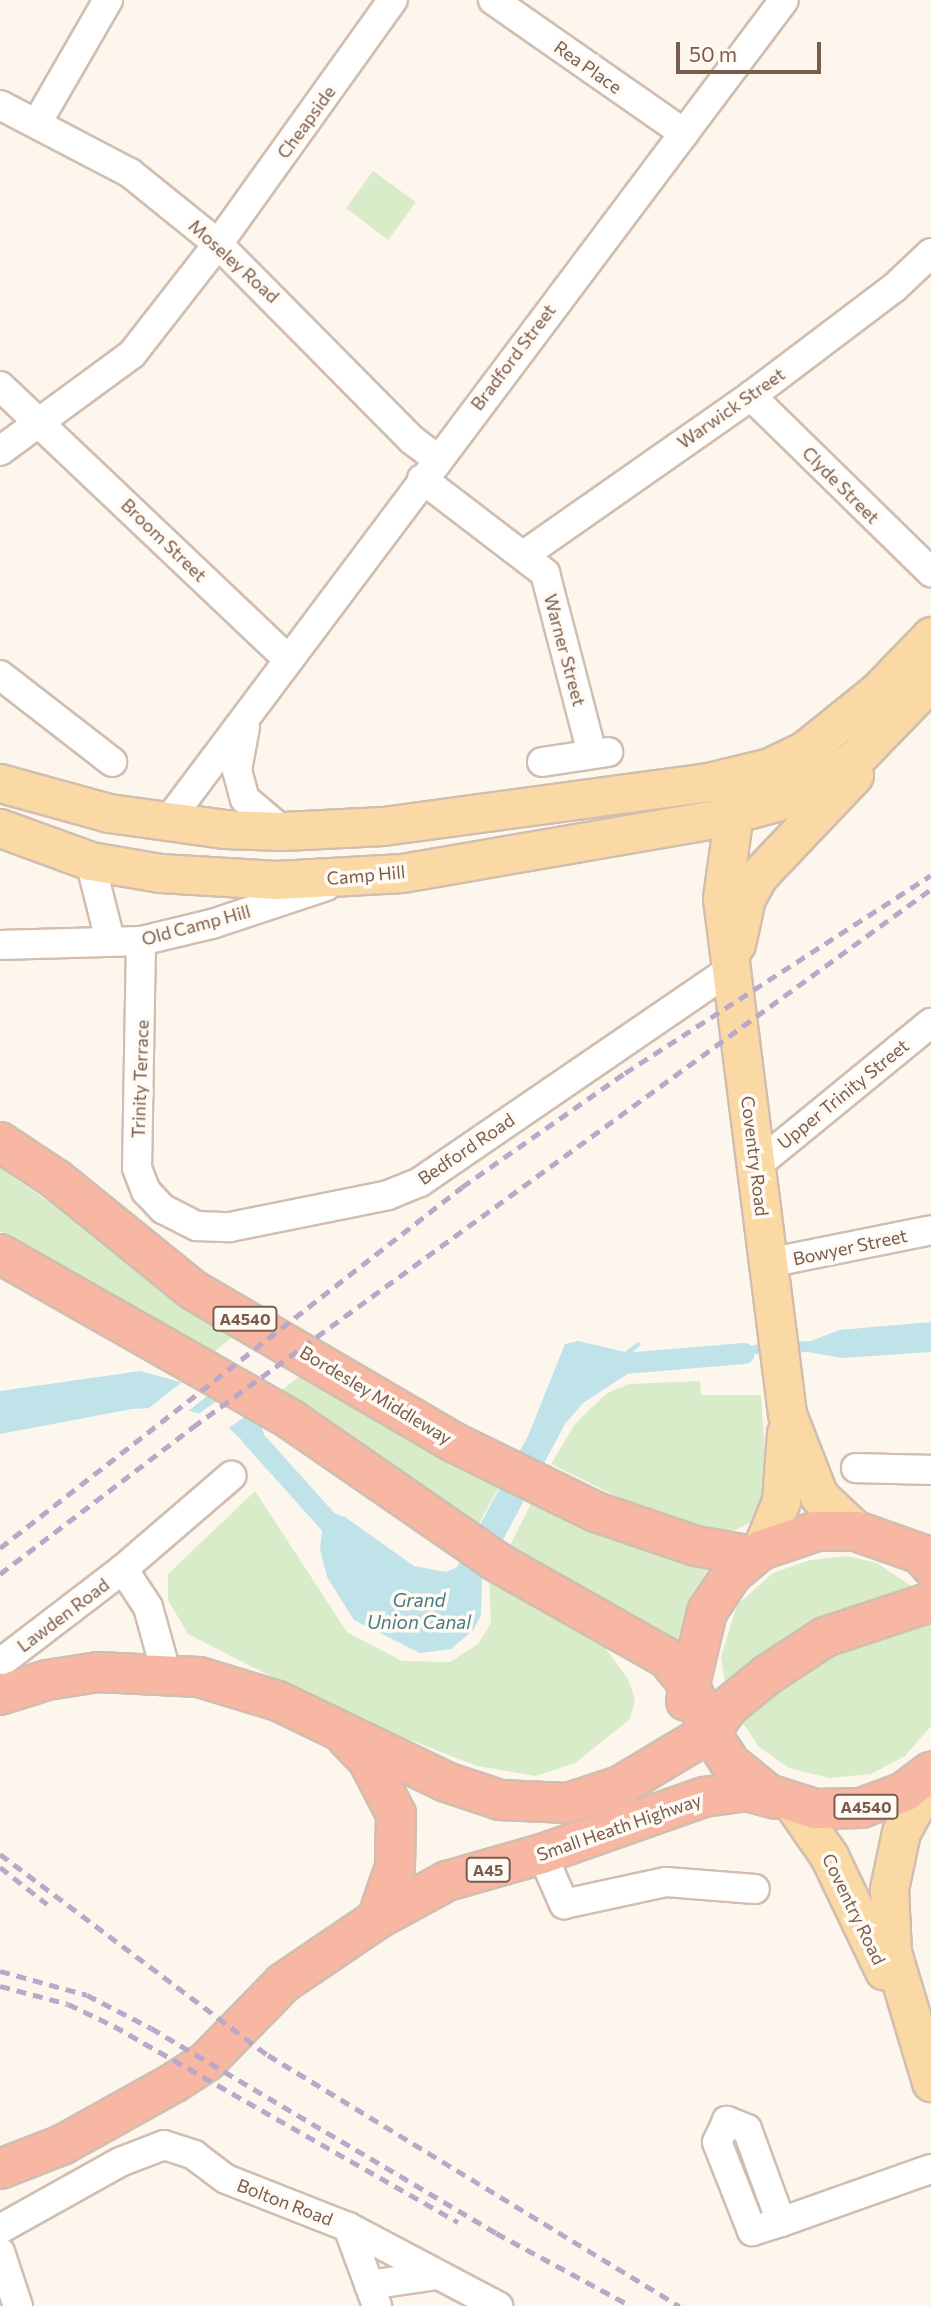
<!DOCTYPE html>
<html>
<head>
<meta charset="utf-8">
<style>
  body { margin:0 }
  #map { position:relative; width:931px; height:2306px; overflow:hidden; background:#fdf6ec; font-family:Commissioner,sans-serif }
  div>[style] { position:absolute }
  .green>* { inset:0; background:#d8ecc9 }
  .water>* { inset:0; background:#bfe3e8 }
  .pier>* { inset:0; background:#fdf6ec }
  .canal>* { height:21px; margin:-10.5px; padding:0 10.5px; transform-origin:10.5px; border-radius:10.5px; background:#bfe3e8 }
  .roads { filter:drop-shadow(2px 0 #d1beb0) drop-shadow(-2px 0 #d1beb0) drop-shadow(0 2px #d1beb0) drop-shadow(0 -2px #d1beb0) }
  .minor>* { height:28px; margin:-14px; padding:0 14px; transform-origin:14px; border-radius:14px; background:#fff }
  .major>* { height:37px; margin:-18.5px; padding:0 18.5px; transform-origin:18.5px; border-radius:18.5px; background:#fbd9a5 }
  .highway>* { height:38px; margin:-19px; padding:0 19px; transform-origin:19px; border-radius:19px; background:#f7b7a3 }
  .rail>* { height:5px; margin-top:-2.5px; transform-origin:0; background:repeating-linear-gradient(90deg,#b9a8c9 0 10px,transparent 0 17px) }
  span { translate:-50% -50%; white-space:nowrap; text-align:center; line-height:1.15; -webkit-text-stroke:7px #fffaf3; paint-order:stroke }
  .shield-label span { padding:2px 5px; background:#fffaf3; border:2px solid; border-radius:5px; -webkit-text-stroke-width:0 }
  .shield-label { font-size:16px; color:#7a5c4d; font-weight:700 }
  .street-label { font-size:18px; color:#7a5c4d }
  .water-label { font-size:19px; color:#437c86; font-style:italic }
  .scale { position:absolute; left:676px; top:42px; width:145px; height:32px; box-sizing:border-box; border:4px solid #7a5c4d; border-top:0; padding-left:9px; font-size:21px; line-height:24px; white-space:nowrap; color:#7a5c4d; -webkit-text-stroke:5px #fffaf3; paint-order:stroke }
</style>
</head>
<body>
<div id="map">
  <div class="green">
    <i style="clip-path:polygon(373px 171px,416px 202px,388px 240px,346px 208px)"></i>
    <i style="clip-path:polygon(0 1168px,238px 1332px,212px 1354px,0 1231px)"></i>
    <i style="clip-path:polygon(308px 1369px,503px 1480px,474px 1532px,277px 1394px)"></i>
    <i style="clip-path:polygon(700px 1381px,701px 1395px,761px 1395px,767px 1480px,763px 1503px,753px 1521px,729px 1533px,703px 1532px,663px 1519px,551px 1464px,575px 1424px,607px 1393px,629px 1384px)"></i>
    <i style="clip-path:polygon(255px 1491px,347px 1632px,402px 1661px,450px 1662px,478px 1644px,491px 1623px,489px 1578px,595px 1634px,628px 1679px,635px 1699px,630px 1719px,575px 1763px,536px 1776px,477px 1766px,351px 1717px,188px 1634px,168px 1600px,168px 1574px)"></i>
    <i style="clip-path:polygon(534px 1498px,676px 1561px,708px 1568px,687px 1610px,679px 1644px,508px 1549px)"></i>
    <i style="clip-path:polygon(847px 1556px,877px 1563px,922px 1593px,727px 1695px,721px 1657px,737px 1605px,773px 1573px,810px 1560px)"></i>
    <i style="clip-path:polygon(931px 1617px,931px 1726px,905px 1756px,871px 1774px,829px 1778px,789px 1768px,759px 1747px,739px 1717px,803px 1665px)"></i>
  </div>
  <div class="water">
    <i style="clip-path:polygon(931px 1322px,931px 1352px,842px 1358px,808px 1352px,717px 1356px,758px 1344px,811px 1341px,839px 1330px)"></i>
    <i style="clip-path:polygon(578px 1341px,625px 1352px,638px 1342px,641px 1344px,631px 1354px,649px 1360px,583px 1403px,565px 1424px,482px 1579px,481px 1615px,474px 1629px,451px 1649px,420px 1653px,354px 1620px,327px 1577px,320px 1550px,323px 1521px,316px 1507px,345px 1517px,414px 1566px,446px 1572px,457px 1567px,528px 1436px,565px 1344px)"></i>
    <i style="clip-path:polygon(140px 1371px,218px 1392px,260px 1421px,270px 1455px,247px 1445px,218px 1418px,173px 1407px,132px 1409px,0 1434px,0 1391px)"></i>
  </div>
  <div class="pier">
    <i style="clip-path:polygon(187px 1378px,217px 1388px,186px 1413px,144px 1412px)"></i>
    <i style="clip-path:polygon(228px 1393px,254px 1410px,226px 1430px,197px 1415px)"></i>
  </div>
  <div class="canal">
    <i style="left:623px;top:1363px;width:121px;rotate:-4.7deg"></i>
    <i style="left:251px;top:1436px;width:122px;rotate:48deg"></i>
  </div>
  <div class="roads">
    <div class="minor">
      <i style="left:493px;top:0;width:233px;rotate:34.9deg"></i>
      <i style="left:0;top:105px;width:147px;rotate:27.6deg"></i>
      <i style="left:130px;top:173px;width:113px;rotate:38.9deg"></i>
      <i style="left:218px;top:244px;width:276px;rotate:45.3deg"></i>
      <i style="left:412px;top:440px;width:30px;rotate:37deg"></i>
      <i style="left:37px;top:123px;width:142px;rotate:-60deg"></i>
      <i style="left:0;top:386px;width:395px;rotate:43.5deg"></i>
      <i style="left:751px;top:396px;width:252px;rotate:44.4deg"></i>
      <i style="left:0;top:451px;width:164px;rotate:-36.3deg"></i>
      <i style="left:132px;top:354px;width:140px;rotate:-52deg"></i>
      <i style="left:218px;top:244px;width:300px;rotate:-54.4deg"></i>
      <i style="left:422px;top:479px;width:155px;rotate:37.4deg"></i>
      <i style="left:545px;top:573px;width:187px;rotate:75.4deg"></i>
      <i style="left:524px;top:555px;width:277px;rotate:-35deg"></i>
      <i style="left:751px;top:396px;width:179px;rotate:-37.1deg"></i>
      <i style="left:894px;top:288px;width:51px;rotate:-43.4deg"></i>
      <i style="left:0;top:675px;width:142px;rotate:37.8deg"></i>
      <i style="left:245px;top:727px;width:44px;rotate:100.5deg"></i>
      <i style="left:237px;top:770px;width:30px;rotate:75deg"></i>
      <i style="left:245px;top:799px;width:50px;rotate:40.1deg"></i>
      <i style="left:542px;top:762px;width:67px;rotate:-8.6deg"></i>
      <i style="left:168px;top:821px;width:1026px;rotate:-53.12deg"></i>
      <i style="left:90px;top:861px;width:81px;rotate:75.8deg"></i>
      <i style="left:141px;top:941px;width:227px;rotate:91deg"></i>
      <i style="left:137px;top:1168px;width:25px;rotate:69deg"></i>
      <i style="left:146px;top:1191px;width:25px;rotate:47deg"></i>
      <i style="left:163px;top:1209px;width:38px;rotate:27deg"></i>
      <i style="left:197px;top:1226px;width:33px;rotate:2deg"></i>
      <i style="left:230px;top:1227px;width:161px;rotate:-11.4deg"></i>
      <i style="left:388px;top:1195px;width:35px;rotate:-22deg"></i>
      <i style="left:420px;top:1182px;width:379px;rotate:-34.4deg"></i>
      <i style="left:0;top:945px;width:141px;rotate:-1.6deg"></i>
      <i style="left:141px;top:941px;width:73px;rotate:-13.5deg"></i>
      <i style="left:212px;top:924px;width:120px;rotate:-18.4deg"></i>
      <i style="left:756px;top:1166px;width:226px;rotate:-39.3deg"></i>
      <i style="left:768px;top:1263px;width:166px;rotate:-11.4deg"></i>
      <i style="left:856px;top:1468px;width:75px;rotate:1.5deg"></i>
      <i style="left:4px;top:1660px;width:150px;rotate:-37.4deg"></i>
      <i style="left:166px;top:1672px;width:67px;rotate:-105.5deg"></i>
      <i style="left:148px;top:1607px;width:45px;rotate:-123.3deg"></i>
      <i style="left:123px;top:1569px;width:143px;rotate:-40.7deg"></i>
      <i style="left:542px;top:1854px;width:55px;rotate:66.3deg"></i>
      <i style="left:564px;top:1904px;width:104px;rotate:-12.2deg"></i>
      <i style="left:666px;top:1882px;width:89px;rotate:4.5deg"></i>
      <i style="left:781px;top:2222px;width:99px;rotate:-110.1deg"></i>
      <i style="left:747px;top:2129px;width:22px;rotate:-158deg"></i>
      <i style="left:727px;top:2121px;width:23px;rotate:115deg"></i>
      <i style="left:717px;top:2142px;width:96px;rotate:68.5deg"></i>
      <i style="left:752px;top:2231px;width:30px;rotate:-17deg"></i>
      <i style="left:781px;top:2222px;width:159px;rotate:-19.5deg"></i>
      <i style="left:348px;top:2227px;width:84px;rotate:69.8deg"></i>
      <i style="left:0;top:2229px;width:137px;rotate:-29.2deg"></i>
      <i style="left:120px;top:2162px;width:47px;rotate:-21.1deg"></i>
      <i style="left:164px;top:2145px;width:32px;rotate:18deg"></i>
      <i style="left:194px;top:2155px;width:40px;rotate:37deg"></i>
      <i style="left:226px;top:2179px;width:131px;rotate:21.5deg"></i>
      <i style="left:348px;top:2227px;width:170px;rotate:27.8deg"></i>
      <i style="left:0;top:2252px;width:57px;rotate:71.6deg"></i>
      <i style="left:369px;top:2285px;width:69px;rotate:-8.4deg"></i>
    </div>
    <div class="major">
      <i style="left:0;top:783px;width:113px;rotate:15.4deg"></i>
      <i style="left:109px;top:813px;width:116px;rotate:7.9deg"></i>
      <i style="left:224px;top:829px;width:59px;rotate:1.9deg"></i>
      <i style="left:283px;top:831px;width:100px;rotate:-2.9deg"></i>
      <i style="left:383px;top:826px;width:328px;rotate:-7.7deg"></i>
      <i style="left:708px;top:782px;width:64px;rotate:-13.6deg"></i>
      <i style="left:770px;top:767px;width:39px;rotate:-26deg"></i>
      <i style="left:805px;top:750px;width:92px;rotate:-38.9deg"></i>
      <i style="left:877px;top:692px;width:78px;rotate:-46deg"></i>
      <i style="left:737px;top:791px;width:108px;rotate:98deg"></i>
      <i style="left:722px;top:898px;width:520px;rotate:82.82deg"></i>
      <i style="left:787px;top:1414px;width:88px;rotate:68.7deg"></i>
      <i style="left:819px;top:1496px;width:51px;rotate:43.4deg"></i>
      <i style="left:0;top:828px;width:96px;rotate:20.1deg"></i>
      <i style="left:90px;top:861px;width:71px;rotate:9.7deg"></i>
      <i style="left:160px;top:873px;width:117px;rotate:3.4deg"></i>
      <i style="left:277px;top:880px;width:125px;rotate:-3.2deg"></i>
      <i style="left:402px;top:873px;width:318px;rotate:-9.8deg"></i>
      <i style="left:715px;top:819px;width:71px;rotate:-15.6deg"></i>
      <i style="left:783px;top:800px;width:50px;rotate:-26.1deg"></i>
      <i style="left:828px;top:778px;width:37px;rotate:-36deg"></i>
      <i style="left:858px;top:756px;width:105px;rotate:-45.8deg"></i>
      <i style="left:736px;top:944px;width:47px;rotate:-77.7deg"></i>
      <i style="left:746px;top:898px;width:26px;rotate:-61deg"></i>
      <i style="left:759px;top:875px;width:138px;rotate:-46.5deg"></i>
      <i style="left:761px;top:1550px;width:53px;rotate:-67.8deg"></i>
      <i style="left:781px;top:1501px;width:68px;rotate:-85.8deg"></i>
      <i style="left:931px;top:1777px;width:63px;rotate:118.6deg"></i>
      <i style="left:901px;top:1832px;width:58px;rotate:101.9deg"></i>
      <i style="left:889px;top:1889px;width:63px;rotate:87.3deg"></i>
      <i style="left:892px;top:1952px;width:136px;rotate:73.3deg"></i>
      <i style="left:793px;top:1804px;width:63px;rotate:55.3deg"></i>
      <i style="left:829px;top:1856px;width:127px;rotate:64.4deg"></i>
    </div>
    <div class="highway">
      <i style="left:0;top:1142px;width:67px;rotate:33.5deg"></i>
      <i style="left:56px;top:1179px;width:176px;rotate:39deg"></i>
      <i style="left:193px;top:1290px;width:303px;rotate:30.3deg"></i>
      <i style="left:455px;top:1443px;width:157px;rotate:26.1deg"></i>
      <i style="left:596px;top:1512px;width:106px;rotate:18.8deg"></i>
      <i style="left:696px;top:1546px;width:57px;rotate:10.1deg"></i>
      <i style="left:0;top:1254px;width:334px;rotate:29.6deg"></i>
      <i style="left:290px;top:1419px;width:252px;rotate:34.6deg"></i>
      <i style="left:497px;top:1562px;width:195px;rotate:29.5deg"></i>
      <i style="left:667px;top:1658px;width:36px;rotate:51deg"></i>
      <i style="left:690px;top:1686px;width:50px;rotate:66.5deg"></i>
      <i style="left:710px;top:1732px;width:38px;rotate:57deg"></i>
      <i style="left:731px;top:1764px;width:48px;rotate:39deg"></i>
      <i style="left:768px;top:1794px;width:49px;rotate:17.7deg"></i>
      <i style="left:815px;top:1809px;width:46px;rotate:-1.2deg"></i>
      <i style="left:861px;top:1808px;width:46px;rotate:-20.4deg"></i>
      <i style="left:904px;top:1792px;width:34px;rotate:-37deg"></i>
      <i style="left:0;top:1695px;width:49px;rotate:-17.7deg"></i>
      <i style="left:47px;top:1680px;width:52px;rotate:-8.9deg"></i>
      <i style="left:98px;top:1672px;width:101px;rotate:2.8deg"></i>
      <i style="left:199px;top:1677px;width:83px;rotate:16.9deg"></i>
      <i style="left:278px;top:1701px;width:187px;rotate:25.7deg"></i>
      <i style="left:446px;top:1782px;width:57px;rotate:18.4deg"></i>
      <i style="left:500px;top:1800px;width:68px;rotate:2.5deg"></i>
      <i style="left:568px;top:1803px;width:55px;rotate:-18.1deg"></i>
      <i style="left:620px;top:1786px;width:105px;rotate:-31deg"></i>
      <i style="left:710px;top:1732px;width:32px;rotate:-54deg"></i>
      <i style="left:729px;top:1706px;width:49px;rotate:-39.2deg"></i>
      <i style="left:767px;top:1675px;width:69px;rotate:-33.2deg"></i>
      <i style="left:825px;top:1637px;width:112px;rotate:-18.3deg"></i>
      <i style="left:686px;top:1701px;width:91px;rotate:-76.7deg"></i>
      <i style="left:707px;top:1612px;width:45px;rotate:-56.7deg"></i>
      <i style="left:732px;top:1574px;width:38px;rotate:-40deg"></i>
      <i style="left:761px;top:1550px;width:59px;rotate:-18.7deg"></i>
      <i style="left:817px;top:1531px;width:39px"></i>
      <i style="left:856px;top:1531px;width:69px;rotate:19.5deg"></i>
      <i style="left:921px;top:1554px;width:16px;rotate:50deg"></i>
      <i style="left:346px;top:1737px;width:32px;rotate:46deg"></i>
      <i style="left:368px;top:1760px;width:61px;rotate:62.6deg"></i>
      <i style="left:396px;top:1814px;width:53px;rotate:91.1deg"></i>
      <i style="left:395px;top:1867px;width:55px;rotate:109.1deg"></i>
      <i style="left:0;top:2169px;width:66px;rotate:-21.2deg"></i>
      <i style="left:62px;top:2145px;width:129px;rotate:-29.1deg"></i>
      <i style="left:175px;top:2082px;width:37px;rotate:-33deg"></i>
      <i style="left:206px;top:2062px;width:110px;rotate:-45.7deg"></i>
      <i style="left:283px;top:1983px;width:114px;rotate:-34.2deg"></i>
      <i style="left:377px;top:1919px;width:80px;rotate:-28.5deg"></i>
      <i style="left:447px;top:1881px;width:99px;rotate:-15.9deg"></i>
      <i style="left:542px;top:1854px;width:172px;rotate:-19.4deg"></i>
      <i style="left:704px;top:1797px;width:42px;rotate:-8.1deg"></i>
      <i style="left:746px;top:1791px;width:30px;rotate:15deg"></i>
    </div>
  </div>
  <div class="rail">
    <i style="left:0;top:1548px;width:586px;rotate:-38deg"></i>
    <i style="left:462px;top:1187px;width:199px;rotate:-35deg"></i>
    <i style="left:625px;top:1073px;width:364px;rotate:-32.9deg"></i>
    <i style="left:0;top:1574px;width:243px;rotate:-37.3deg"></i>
    <i style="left:193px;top:1427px;width:913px;rotate:-36.09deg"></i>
    <i style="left:0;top:1854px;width:335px;rotate:36.9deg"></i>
    <i style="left:268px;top:2055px;width:482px;rotate:31.4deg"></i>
    <i style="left:0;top:1867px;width:60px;rotate:38.2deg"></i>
    <i style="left:0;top:1971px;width:90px;rotate:15.4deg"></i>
    <i style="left:87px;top:1995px;width:72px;rotate:27.3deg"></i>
    <i style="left:151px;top:2028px;width:401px;rotate:30.7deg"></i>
    <i style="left:496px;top:2233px;width:153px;rotate:28.4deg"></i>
    <i style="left:0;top:1986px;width:70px;rotate:14.8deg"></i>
    <i style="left:68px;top:2004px;width:51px;rotate:25.6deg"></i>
    <i style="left:114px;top:2026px;width:396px;rotate:29.7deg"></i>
  </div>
  <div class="shield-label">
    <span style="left:245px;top:1319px">A4540</span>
    <span style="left:866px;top:1807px">A4540</span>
    <span style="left:488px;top:1870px">A45</span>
  </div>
  <div class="street-label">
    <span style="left:588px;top:67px;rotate:35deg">Rea Place</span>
    <span style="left:306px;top:122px;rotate:-54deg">Cheapside</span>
    <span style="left:234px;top:261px;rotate:42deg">Moseley Road</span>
    <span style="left:513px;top:357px;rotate:-53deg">Bradford Street</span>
    <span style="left:731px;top:408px;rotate:-35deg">Warwick Street</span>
    <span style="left:841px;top:485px;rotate:45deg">Clyde Street</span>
    <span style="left:164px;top:540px;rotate:44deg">Broom Street</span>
    <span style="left:565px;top:650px;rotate:75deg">Warner Street</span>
    <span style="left:366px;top:875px;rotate:-5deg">Camp Hill</span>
    <span style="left:196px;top:925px;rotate:-15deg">Old Camp Hill</span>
    <span style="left:140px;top:1079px;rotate:-88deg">Trinity Terrace</span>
    <span style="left:843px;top:1094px;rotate:-39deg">Upper Trinity Street</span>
    <span style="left:466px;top:1149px;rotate:-34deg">Bedford Road</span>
    <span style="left:755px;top:1156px;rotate:83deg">Coventry Road</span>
    <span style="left:850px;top:1247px;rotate:-12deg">Bowyer Street</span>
    <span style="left:376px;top:1395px;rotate:31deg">Bordesley Middleway</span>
    <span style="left:63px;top:1615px;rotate:-37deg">Lawden Road</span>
    <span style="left:619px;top:1827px;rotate:-19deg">Small Heath Highway</span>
    <span style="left:854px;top:1909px;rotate:64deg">Coventry Road</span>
    <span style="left:285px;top:2202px;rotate:21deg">Bolton Road</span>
  </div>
  <div class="water-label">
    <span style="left:419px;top:1611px">Grand<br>Union Canal</span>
  </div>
  <div class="scale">50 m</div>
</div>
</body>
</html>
